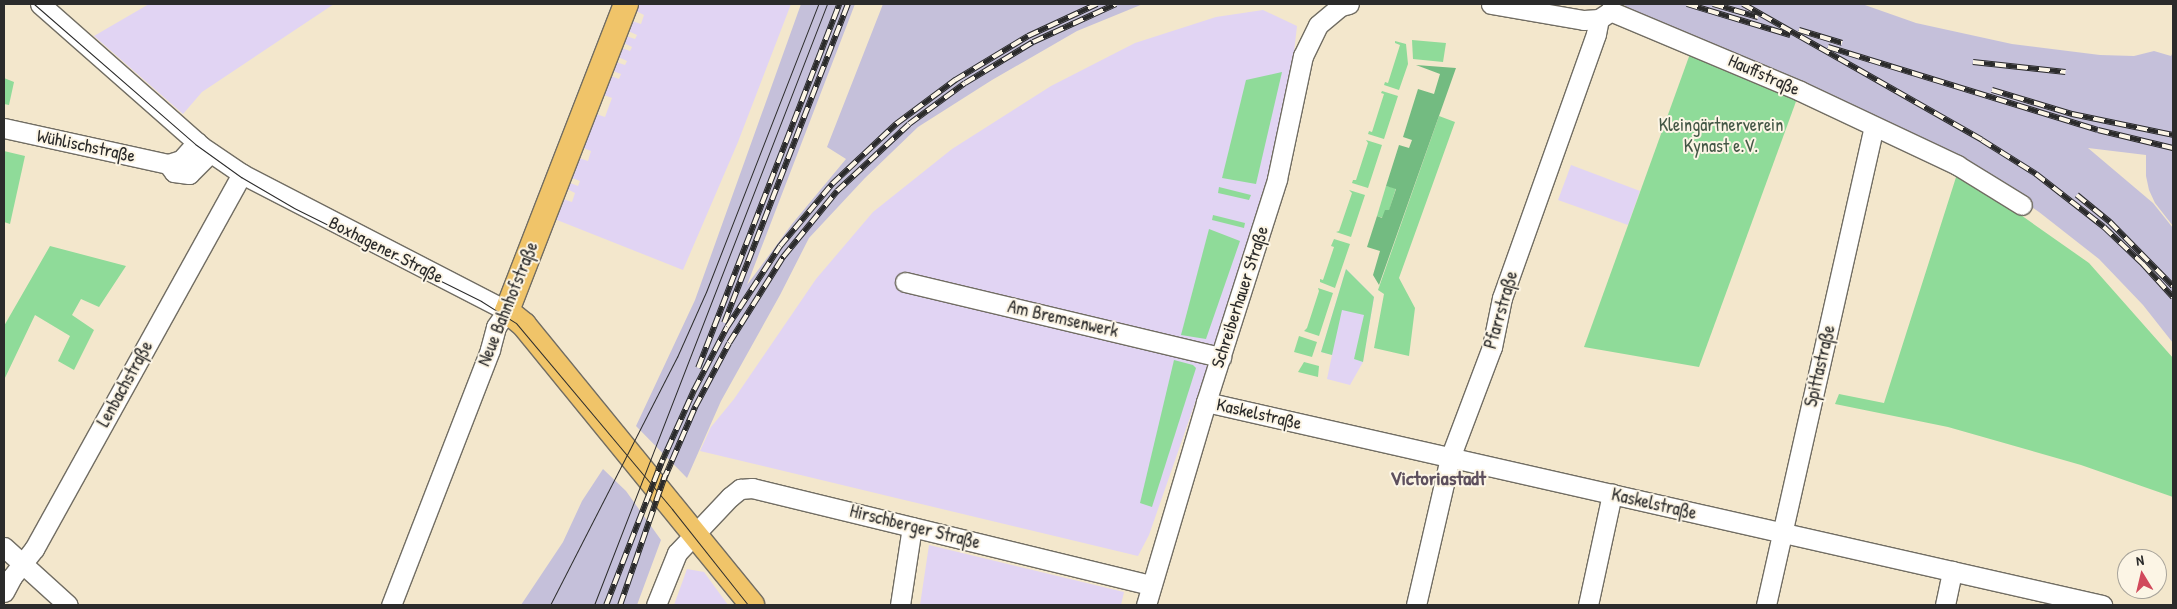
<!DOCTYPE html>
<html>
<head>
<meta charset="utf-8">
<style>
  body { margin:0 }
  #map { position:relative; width:2177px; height:609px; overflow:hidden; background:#f3e7cc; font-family:"Patrick Hand",sans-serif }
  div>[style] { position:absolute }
  .built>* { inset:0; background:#e1d4f3 }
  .industrial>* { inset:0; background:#c5c0da }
  .green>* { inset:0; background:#8fdb99 }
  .forest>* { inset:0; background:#73bb81 }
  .roads { filter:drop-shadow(1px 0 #716d63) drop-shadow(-1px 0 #716d63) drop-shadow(0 1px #716d63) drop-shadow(0 -1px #716d63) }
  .minor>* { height:19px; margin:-9.5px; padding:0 9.5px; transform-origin:9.5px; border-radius:9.5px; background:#fff }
  .major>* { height:24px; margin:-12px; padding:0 12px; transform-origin:12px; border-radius:12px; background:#f0c469 }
  .tram>* { height:1px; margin:-0.5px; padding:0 0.5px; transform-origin:0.5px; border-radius:0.5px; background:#2b2b2b }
  .rail>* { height:5.5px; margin-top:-2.75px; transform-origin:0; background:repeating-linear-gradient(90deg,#fcf5e5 0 11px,#2b2b2b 0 22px); box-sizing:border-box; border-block:1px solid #2b2b2b }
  span { translate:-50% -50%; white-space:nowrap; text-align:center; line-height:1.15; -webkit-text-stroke:4px #fcf5e5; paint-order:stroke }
  .street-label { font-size:18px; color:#2b2b2b }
  .park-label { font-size:18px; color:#445746 }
  .quarter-label { font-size:20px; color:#5e505e; font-weight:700 }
  .frame { position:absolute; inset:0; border:5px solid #2b2b2b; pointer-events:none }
  .north { position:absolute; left:2117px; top:549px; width:50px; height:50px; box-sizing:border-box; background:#fcf5e5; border:1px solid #a8a49b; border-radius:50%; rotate:351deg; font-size:14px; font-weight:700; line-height:20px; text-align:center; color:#2b2b2b }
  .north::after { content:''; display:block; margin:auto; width:18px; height:22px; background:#d1495b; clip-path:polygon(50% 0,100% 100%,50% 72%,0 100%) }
</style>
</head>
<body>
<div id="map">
  <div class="built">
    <i style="clip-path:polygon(149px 4px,334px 4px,202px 92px,183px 114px,94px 36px)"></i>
    <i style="clip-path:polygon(639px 4px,791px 4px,738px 142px,683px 270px,557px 220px,563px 199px,572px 202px,575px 193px,567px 189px,570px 183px,578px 186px,580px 181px,572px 178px,579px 158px,588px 161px,591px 151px,583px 148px,596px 114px,605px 117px,612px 98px,604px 95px,611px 76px,619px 79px,621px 74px,613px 71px,616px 62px,625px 65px,627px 61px,618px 57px,622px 48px,630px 51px,632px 47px,624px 43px,626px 36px,635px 39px,637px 35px,628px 31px,632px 21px,641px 24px,644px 15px,636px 11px)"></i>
    <i style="clip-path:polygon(1263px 10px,1297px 26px,1291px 79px,1279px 144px,1242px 268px,1149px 535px,1138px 556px,700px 451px,711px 427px,734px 399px,816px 279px,873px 212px,952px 149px,1051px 86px,1135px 43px,1216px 17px)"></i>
    <i style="clip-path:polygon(1571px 165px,1640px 191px,1628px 225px,1558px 200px)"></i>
    <i style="clip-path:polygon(1346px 269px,1374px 297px,1363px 362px,1350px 385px,1327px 379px,1332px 355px,1321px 352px)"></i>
    <i style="clip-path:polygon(929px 545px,1124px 592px,1121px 605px,920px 605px)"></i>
    <i style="clip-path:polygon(687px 569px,704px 572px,728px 605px,674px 605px)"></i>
  </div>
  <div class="industrial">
    <i style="clip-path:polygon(801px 4px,855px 4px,747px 285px,792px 224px,846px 159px,827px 147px,883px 4px,1143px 4px,1077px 31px,992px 80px,918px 127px,865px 178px,809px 238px,780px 295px,721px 401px,687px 478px,636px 426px,695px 300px)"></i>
    <i style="clip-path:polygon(1625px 4px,1862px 4px,1916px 23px,2012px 44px,2100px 55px,2134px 56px,2154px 51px,2171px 56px,2173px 52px,2173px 226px,2155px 203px,2149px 190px,2146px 176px,2146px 155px,2088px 148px,2153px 203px,2173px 228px,2173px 343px,2143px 305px,2099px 259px,2039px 212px,1980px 173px,1625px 13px)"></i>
    <i style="clip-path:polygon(603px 469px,626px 491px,661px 540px,637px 605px,521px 605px,563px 542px,582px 501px)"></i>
  </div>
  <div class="green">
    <i style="clip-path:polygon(1412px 40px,1446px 43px,1443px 62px,1413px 59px)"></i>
    <i style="clip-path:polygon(1395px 41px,1406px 44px,1408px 64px,1399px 90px,1384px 85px,1385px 82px,1388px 83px,1400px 45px,1395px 43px)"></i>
    <i style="clip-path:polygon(1691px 51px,1798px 96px,1699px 367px,1584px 347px)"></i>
    <i style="clip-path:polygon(1282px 72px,1256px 184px,1222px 178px,1246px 80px)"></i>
    <i style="clip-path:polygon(4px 78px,14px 82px,9px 105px,4px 104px)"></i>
    <i style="clip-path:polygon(1382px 91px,1398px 96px,1384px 139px,1368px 134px,1369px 131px,1372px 132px,1384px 94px,1381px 93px)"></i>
    <i style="clip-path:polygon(1439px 116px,1455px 122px,1399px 278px,1415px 308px,1409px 356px,1374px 348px,1384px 294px,1378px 290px)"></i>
    <i style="clip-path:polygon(1366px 140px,1382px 145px,1368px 188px,1352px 183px,1353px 180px,1356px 180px,1368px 143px)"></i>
    <i style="clip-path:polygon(4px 151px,25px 156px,10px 224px,4px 222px)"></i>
    <i style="clip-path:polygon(1958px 171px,2089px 263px,2173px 358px,2173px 497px,2081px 465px,1948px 427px,1835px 404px,1839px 394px,1884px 403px)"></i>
    <i style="clip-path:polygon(1386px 186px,1396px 188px,1389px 211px,1383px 218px,1377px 216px)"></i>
    <i style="clip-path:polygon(1219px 187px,1251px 195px,1249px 200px,1218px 193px)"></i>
    <i style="clip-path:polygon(1349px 190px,1365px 195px,1351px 237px,1336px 232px,1339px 231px,1352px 193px)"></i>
    <i style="clip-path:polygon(1213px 215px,1245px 223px,1244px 228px,1212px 220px)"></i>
    <i style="clip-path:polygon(1209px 229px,1240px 241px,1206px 339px,1181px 335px)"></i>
    <i style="clip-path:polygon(1334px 239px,1350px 244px,1335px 288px,1320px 282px,1320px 279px,1323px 280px,1334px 247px,1331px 246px)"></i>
    <i style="clip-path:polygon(50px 246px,126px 266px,99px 307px,81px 299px,72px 315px,94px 330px,74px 370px,58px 361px,70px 336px,35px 315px,4px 380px,4px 326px)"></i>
    <i style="clip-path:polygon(1346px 269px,1374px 297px,1363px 362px,1354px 359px,1364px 315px,1342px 310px,1332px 355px,1321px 352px)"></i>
    <i style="clip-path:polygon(1318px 288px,1333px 293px,1319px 336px,1304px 331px,1307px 328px,1319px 291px)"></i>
    <i style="clip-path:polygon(1299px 336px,1317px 342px,1312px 357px,1294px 352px)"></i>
    <i style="clip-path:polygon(1174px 360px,1193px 365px,1196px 368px,1152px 507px,1140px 503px)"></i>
    <i style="clip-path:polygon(1304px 362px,1319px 366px,1318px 377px,1298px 372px)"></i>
  </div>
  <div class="forest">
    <i style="clip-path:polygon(1416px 65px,1456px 68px,1379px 285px,1373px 275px,1380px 251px,1367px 247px,1377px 216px,1382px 218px,1385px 210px,1389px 210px,1396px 189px,1386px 186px,1399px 145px,1409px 148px,1412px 140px,1403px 137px,1418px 89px,1434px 94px,1440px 74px)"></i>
  </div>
  <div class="roads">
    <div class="minor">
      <i style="left:40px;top:4px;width:215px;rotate:41.4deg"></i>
      <i style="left:201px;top:146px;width:50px;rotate:34.3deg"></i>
      <i style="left:242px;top:174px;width:298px;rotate:27.3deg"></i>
      <i style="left:507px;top:311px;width:19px;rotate:125deg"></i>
      <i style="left:496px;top:327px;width:24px;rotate:105deg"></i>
      <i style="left:490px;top:350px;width:274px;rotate:111.2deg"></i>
      <i style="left:1491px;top:4px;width:94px;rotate:9.8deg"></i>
      <i style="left:1584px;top:20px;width:15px;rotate:-4deg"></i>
      <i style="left:1599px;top:19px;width:11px;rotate:-34deg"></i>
      <i style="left:1610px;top:11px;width:206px;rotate:22.8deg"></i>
      <i style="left:1800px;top:91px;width:174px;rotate:25.2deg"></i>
      <i style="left:1957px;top:165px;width:76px;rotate:31.6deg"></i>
      <i style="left:4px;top:128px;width:168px;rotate:12.4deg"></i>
      <i style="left:168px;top:164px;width:14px;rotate:-17deg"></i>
      <i style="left:181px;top:160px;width:24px;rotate:-48deg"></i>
      <i style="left:168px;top:164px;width:10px;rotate:53deg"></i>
      <i style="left:174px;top:172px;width:15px;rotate:8deg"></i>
      <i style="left:189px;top:174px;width:30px;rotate:-45deg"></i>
      <i style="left:905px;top:282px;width:325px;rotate:13.4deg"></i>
      <i style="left:1206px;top:402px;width:919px;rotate:12.77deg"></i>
      <i style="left:4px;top:547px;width:86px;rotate:42.2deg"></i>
      <i style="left:4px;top:592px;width:17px;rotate:-62deg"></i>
      <i style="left:12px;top:577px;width:36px;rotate:-52deg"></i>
      <i style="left:34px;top:549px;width:429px;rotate:-61deg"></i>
      <i style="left:656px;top:605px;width:56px;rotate:-68deg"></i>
      <i style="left:677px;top:553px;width:77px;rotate:-46.6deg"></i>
      <i style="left:730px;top:497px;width:13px;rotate:-39deg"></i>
      <i style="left:740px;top:489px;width:12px;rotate:-5deg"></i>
      <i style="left:752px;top:488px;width:411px;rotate:13.7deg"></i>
      <i style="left:900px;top:605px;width:79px;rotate:-81.3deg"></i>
      <i style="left:1146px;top:605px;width:212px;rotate:-73.5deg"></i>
      <i style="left:1206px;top:402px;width:234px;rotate:-72.3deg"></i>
      <i style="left:1277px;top:179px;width:126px;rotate:-78.1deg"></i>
      <i style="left:1303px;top:56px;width:34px;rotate:-64deg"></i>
      <i style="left:1318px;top:25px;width:30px;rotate:-40deg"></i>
      <i style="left:1341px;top:6px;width:8px;rotate:-14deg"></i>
      <i style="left:1416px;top:605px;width:151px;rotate:-77deg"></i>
      <i style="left:1450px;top:458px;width:119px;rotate:-69.3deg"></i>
      <i style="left:1492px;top:347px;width:50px;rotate:-78.5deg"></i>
      <i style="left:1502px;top:298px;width:280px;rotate:-70.4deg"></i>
      <i style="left:1596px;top:34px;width:15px;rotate:-79deg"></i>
      <i style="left:1588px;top:605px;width:114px;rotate:-77.8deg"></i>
      <i style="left:1766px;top:605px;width:490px;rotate:-77.3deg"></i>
      <i style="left:1945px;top:605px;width:35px;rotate:-78deg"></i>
    </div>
    <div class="major">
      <i style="left:626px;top:4px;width:329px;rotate:111.2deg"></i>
      <i style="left:507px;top:311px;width:22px;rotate:39deg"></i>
      <i style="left:524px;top:325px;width:361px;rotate:50.8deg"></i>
    </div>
  </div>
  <div class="tram">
    <i style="left:34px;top:4px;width:213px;rotate:41deg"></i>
    <i style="left:195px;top:144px;width:57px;rotate:35.7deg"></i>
    <i style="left:241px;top:177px;width:61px;rotate:30.3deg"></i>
    <i style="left:294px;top:208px;width:209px;rotate:26.4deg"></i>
    <i style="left:481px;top:301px;width:41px;rotate:32.2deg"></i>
    <i style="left:516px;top:323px;width:243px;rotate:50deg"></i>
    <i style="left:672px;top:509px;width:122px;rotate:51.6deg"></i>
    <i style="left:550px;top:605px;width:279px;rotate:-62.9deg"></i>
    <i style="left:677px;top:357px;width:71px;rotate:-66deg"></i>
    <i style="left:706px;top:292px;width:309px;rotate:-68.7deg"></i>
    <i style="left:594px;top:605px;width:645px;rotate:-68.81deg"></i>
  </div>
  <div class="rail">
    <i style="left:1687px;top:4px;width:108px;rotate:16.8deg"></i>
    <i style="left:1713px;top:4px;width:47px;rotate:16.1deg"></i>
    <i style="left:1743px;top:4px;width:275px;rotate:29.6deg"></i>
    <i style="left:1982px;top:140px;width:64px;rotate:32.2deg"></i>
    <i style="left:2036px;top:174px;width:86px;rotate:37.9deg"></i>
    <i style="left:2104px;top:227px;width:54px;rotate:43.5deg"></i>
    <i style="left:2143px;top:264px;width:45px;rotate:47.7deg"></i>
    <i style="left:1799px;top:30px;width:45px;rotate:16.8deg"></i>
    <i style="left:1828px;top:47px;width:282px;rotate:17.1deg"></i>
    <i style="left:2098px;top:130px;width:77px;rotate:13.5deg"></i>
    <i style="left:1973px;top:62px;width:93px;rotate:6.2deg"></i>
    <i style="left:1992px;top:90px;width:84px;rotate:16.7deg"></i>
    <i style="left:2072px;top:114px;width:103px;rotate:11.7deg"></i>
    <i style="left:2077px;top:195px;width:43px;rotate:39.3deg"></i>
    <i style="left:2110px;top:222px;width:90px;rotate:45.5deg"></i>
    <i style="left:724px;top:323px;width:342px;rotate:-68.8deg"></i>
    <i style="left:698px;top:368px;width:390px;rotate:-68.8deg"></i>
    <i style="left:658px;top:470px;width:88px;rotate:-65.8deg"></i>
    <i style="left:694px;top:390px;width:71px;rotate:-62.4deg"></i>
    <i style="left:727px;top:327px;width:97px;rotate:-56.8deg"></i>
    <i style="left:780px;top:246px;width:81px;rotate:-50deg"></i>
    <i style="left:832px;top:184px;width:88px;rotate:-43.2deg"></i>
    <i style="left:896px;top:124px;width:74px;rotate:-36.7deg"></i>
    <i style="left:955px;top:80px;width:85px;rotate:-31.1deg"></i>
    <i style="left:1028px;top:36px;width:76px;rotate:-24.9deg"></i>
    <i style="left:663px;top:481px;width:81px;rotate:-66.6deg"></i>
    <i style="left:695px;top:407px;width:72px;rotate:-62deg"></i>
    <i style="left:729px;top:343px;width:102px;rotate:-57.9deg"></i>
    <i style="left:783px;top:257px;width:85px;rotate:-50.7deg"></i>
    <i style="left:837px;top:191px;width:98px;rotate:-42.9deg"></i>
    <i style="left:909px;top:124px;width:69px;rotate:-36.2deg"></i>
    <i style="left:965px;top:83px;width:79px;rotate:-31.1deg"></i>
    <i style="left:1033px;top:42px;width:91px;rotate:-24.6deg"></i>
    <i style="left:606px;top:605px;width:152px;rotate:-68.8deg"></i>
    <i style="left:620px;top:605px;width:138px;rotate:-70.9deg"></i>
  </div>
  <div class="street-label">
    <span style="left:1764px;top:75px;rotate:24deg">Hauffstraße</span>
    <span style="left:86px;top:146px;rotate:12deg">Wühlischstraße</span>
    <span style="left:386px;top:250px;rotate:27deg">Boxhagener Straße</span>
    <span style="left:1240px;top:297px;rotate:-72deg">Schreiberhauer Straße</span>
    <span style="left:508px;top:304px;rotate:-68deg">Neue Bahnhofstraße</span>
    <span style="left:1501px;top:310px;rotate:-74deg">Pfarrstraße</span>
    <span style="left:1063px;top:319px;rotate:13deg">Am Bremsenwerk</span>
    <span style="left:1820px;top:366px;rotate:-77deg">Spittastraße</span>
    <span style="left:125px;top:384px;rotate:-61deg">Lenbachstraße</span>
    <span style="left:1259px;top:414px;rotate:13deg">Kaskelstraße</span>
    <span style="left:1654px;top:504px;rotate:13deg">Kaskelstraße</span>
    <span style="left:915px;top:527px;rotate:14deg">Hirschberger Straße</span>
  </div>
  <div class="park-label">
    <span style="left:1721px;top:136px">Kleingärtnerverein<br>Kynast e.V.</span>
  </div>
  <div class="quarter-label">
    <span style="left:1438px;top:477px">Victoriastadt</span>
  </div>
  <div class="frame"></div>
  <div class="north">N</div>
</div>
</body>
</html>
